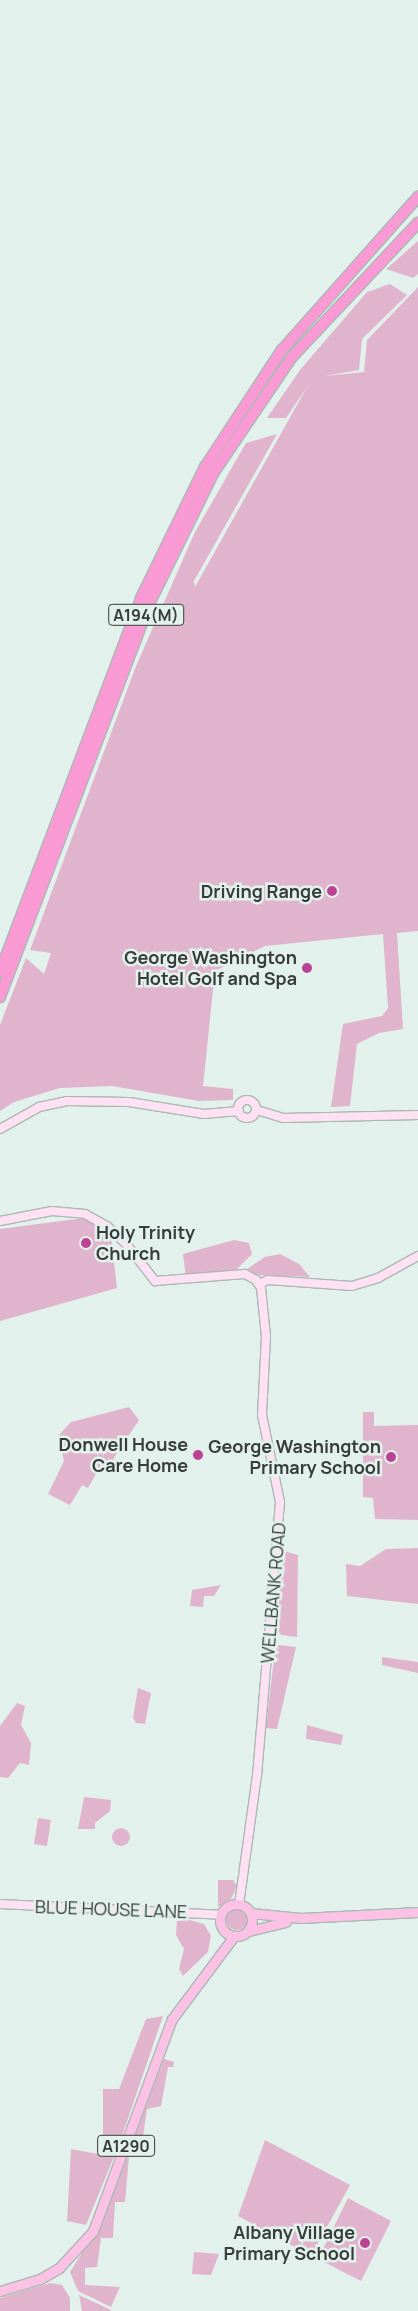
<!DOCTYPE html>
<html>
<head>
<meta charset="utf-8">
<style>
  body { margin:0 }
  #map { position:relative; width:418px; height:2311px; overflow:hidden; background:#e3f1ec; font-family:Manrope,sans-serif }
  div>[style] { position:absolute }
  .green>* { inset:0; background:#e0b4cd }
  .round { border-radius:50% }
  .roads { filter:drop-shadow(1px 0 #abb8b3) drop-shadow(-1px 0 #abb8b3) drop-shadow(0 1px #abb8b3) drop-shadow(0 -1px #abb8b3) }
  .secondary>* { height:8px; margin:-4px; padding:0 4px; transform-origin:4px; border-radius:4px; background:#fee1f2 }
  .secondary>.ring { margin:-4px; padding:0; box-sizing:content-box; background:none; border:8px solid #fee1f2; border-radius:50% }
  .primary>* { height:9px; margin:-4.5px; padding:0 4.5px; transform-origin:4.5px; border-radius:4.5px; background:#fcc2e6 }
  .primary>.ring { margin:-4.5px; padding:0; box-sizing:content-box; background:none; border:9px solid #fcc2e6; border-radius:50% }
  .highway>* { height:10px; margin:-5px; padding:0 5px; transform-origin:5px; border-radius:5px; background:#fa9ad5 }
  .dots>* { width:14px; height:14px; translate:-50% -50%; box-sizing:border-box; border:2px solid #e3f1ec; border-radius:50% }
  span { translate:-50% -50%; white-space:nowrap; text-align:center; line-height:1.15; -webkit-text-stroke:5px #e3f1ec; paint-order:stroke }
  .shield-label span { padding:1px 4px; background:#e3f1ec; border:1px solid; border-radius:4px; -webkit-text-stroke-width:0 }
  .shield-label { font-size:16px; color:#373c3a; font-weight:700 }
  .poi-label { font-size:18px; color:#373c3a; font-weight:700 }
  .right { translate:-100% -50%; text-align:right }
  .left { translate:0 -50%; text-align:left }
  .street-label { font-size:18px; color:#373c3a }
</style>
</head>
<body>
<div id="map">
  <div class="green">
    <i style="clip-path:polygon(418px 241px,418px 274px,413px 278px,386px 269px)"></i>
    <i style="clip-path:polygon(390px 284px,407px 295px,362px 339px,359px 370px,325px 376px,364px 372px,367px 340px,418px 287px,418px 931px,397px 933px,403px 1029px,379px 1033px,357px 1044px,350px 1106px,331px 1107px,343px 1024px,382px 1016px,388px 1008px,383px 934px,265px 946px,215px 971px,203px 1086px,233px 1089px,233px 1100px,199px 1101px,112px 1086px,60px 1088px,14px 1102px,0 1111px,0 1025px,26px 958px,44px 974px,51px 953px,30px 950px,136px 666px,195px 532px,246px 443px,277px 434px,194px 581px,195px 587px,307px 387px,286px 418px,267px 418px,300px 370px,367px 292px)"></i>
    <i style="clip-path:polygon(84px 1218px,111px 1236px,117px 1288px,0 1321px,0 1229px)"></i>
    <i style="clip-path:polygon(234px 1240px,249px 1243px,252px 1254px,236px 1270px,186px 1277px,183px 1254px)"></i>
    <i style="clip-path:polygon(280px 1254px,299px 1264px,310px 1277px,259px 1275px,244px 1271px,265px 1257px)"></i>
    <i style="clip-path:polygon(129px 1407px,139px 1420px,104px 1473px,97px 1472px,88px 1488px,82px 1485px,70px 1505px,48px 1494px,64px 1461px,58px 1436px,71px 1422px)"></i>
    <i style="clip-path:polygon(363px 1412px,374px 1412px,374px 1426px,418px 1425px,418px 1520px,375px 1519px,373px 1498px,363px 1497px)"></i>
    <i style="clip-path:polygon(418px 1548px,418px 1604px,347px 1596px,346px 1564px,360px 1566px,386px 1549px)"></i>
    <i style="clip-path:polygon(284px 1551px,298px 1555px,297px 1637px,281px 1635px,276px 1629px)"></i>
    <i style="clip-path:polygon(221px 1585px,214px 1596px,204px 1596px,203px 1607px,190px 1606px,192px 1590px)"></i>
    <i style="clip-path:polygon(279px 1645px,296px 1647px,277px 1729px,266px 1728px,275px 1649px)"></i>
    <i style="clip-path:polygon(382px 1657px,418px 1662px,418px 1673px,382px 1665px)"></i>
    <i style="clip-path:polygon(138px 1688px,151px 1693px,145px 1724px,136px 1723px,133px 1718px)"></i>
    <i style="clip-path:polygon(17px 1703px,25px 1706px,21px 1725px,31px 1743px,29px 1765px,20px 1763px,8px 1778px,0 1777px,0 1726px)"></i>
    <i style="clip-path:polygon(307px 1725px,343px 1735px,341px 1745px,306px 1739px)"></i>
    <i style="clip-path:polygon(84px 1797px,111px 1800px,110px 1811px,95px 1823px,95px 1829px,78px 1829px)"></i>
    <i style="clip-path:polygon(38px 1818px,51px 1820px,47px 1846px,34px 1844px)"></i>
    <i class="round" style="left:112px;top:1828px;width:18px;height:18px"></i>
    <i style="clip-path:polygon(218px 1880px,233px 1880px,237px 1886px,231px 1899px,218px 1907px)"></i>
    <i class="round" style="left:226px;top:1908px;width:22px;height:22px"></i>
    <i style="clip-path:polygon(186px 1919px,204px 1924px,211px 1936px,208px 1952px,183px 1976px,179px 1969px,184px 1949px,176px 1935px,177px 1921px)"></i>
    <i style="clip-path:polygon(163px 2016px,118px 2148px,103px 2142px,103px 2089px,119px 2089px,146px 2019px)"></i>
    <i style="clip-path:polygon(164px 2059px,174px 2062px,173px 2067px,168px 2067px,161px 2106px,147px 2109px,140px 2157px,129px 2157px,125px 2202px,115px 2202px,113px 2238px,101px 2238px,97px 2267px,85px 2268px,85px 2285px,120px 2287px,111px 2307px,78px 2291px,70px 2272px,104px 2217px)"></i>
    <i style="clip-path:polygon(265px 2140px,350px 2185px,311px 2256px,238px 2216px)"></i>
    <i style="clip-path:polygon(71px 2149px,114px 2157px,86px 2225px,67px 2221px)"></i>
    <i style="clip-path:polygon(348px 2198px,391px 2221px,361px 2281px,318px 2259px)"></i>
    <i style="clip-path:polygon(194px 2252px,219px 2254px,211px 2275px,192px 2274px)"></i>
    <i style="clip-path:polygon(50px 2283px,62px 2285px,70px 2298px,70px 2311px,0 2311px,0 2298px)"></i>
    <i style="clip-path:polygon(79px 2295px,111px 2310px,110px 2311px,82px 2311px)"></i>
  </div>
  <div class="roads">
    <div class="secondary">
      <i class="ring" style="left:238px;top:1100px;width:10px;height:10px"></i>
      <i style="left:257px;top:1110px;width:27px;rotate:17deg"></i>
      <i style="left:283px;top:1118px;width:135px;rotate:-1.3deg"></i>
      <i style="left:0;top:1129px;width:45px;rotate:-29.4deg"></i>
      <i style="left:39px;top:1107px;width:29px;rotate:-12deg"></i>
      <i style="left:67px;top:1101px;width:62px;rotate:0.9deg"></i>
      <i style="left:129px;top:1102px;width:76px;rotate:9.1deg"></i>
      <i style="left:204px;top:1114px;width:35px;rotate:-5deg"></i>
      <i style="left:0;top:1221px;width:53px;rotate:-10.9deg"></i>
      <i style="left:52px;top:1211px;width:33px;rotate:5deg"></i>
      <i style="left:85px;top:1214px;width:26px;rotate:29deg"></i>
      <i style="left:108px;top:1227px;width:26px;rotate:43deg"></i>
      <i style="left:127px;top:1245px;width:46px;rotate:52.1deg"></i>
      <i style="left:155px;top:1281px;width:90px;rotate:-4.4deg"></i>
      <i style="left:245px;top:1274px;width:13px;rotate:29deg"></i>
      <i style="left:256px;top:1280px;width:9px;rotate:58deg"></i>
      <i style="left:261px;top:1288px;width:48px;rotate:84.1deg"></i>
      <i style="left:266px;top:1336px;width:79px;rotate:92.9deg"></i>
      <i style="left:262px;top:1415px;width:89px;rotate:78.3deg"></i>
      <i style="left:280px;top:1502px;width:274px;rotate:94.8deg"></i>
      <i style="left:257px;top:1775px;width:130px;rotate:97.9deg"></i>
      <i style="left:259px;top:1284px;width:10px;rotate:-24deg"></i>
      <i style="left:268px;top:1280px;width:84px;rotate:4.1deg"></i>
      <i style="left:352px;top:1286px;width:27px;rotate:-17deg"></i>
      <i style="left:378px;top:1278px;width:46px;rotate:-28.8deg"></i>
      <i style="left:0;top:1904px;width:221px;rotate:2.8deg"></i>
    </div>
    <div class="primary">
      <i class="ring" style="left:220px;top:1904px;width:23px;height:23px"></i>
      <i style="left:251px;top:1913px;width:50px;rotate:5.7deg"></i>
      <i style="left:301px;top:1918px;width:117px;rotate:-2.9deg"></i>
      <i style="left:249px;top:1931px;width:38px;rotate:-14deg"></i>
      <i style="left:0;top:2291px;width:42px;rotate:-16.7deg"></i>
      <i style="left:40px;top:2279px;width:22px;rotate:-30deg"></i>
      <i style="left:59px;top:2268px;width:50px;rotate:-47.4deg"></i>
      <i style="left:93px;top:2231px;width:226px;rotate:-69.6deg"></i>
      <i style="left:172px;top:2019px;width:104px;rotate:-53.2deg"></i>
    </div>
    <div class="highway">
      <i style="left:0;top:972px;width:400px;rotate:-69.3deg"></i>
      <i style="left:141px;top:598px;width:146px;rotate:-64deg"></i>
      <i style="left:205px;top:467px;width:140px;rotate:-56.7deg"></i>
      <i style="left:282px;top:350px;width:205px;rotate:-48.4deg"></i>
      <i style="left:0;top:997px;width:423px;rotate:-69.2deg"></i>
      <i style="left:150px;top:602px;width:145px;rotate:-63.8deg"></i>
      <i style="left:214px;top:472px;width:139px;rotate:-55.9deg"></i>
      <i style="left:292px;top:357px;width:184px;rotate:-46.8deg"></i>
    </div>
  </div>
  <div class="dots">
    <i style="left:332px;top:891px;background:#bc4293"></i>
    <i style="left:307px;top:968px;background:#bc4293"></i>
    <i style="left:86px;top:1243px;background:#bc4293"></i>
    <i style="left:198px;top:1455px;background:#bc4293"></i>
    <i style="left:391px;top:1457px;background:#bc4293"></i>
    <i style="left:365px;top:2243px;background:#bc4293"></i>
  </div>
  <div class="shield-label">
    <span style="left:146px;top:615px">A194(M)</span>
    <span style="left:126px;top:2146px">A1290</span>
  </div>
  <div class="poi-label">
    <span class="right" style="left:322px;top:891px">Driving Range</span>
    <span class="right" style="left:297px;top:968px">George Washington<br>Hotel Golf and Spa</span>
    <span class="left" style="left:96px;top:1243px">Holy Trinity<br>Church</span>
    <span class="right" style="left:188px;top:1455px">Donwell House<br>Care Home</span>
    <span class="right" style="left:381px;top:1457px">George Washington<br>Primary School</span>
    <span class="right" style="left:355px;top:2243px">Albany Village<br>Primary School</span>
  </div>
  <div class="street-label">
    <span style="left:273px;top:1593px;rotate:-85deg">WELLBANK ROAD</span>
    <span style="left:111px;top:1909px;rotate:2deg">BLUE HOUSE LANE</span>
  </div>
</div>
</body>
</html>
